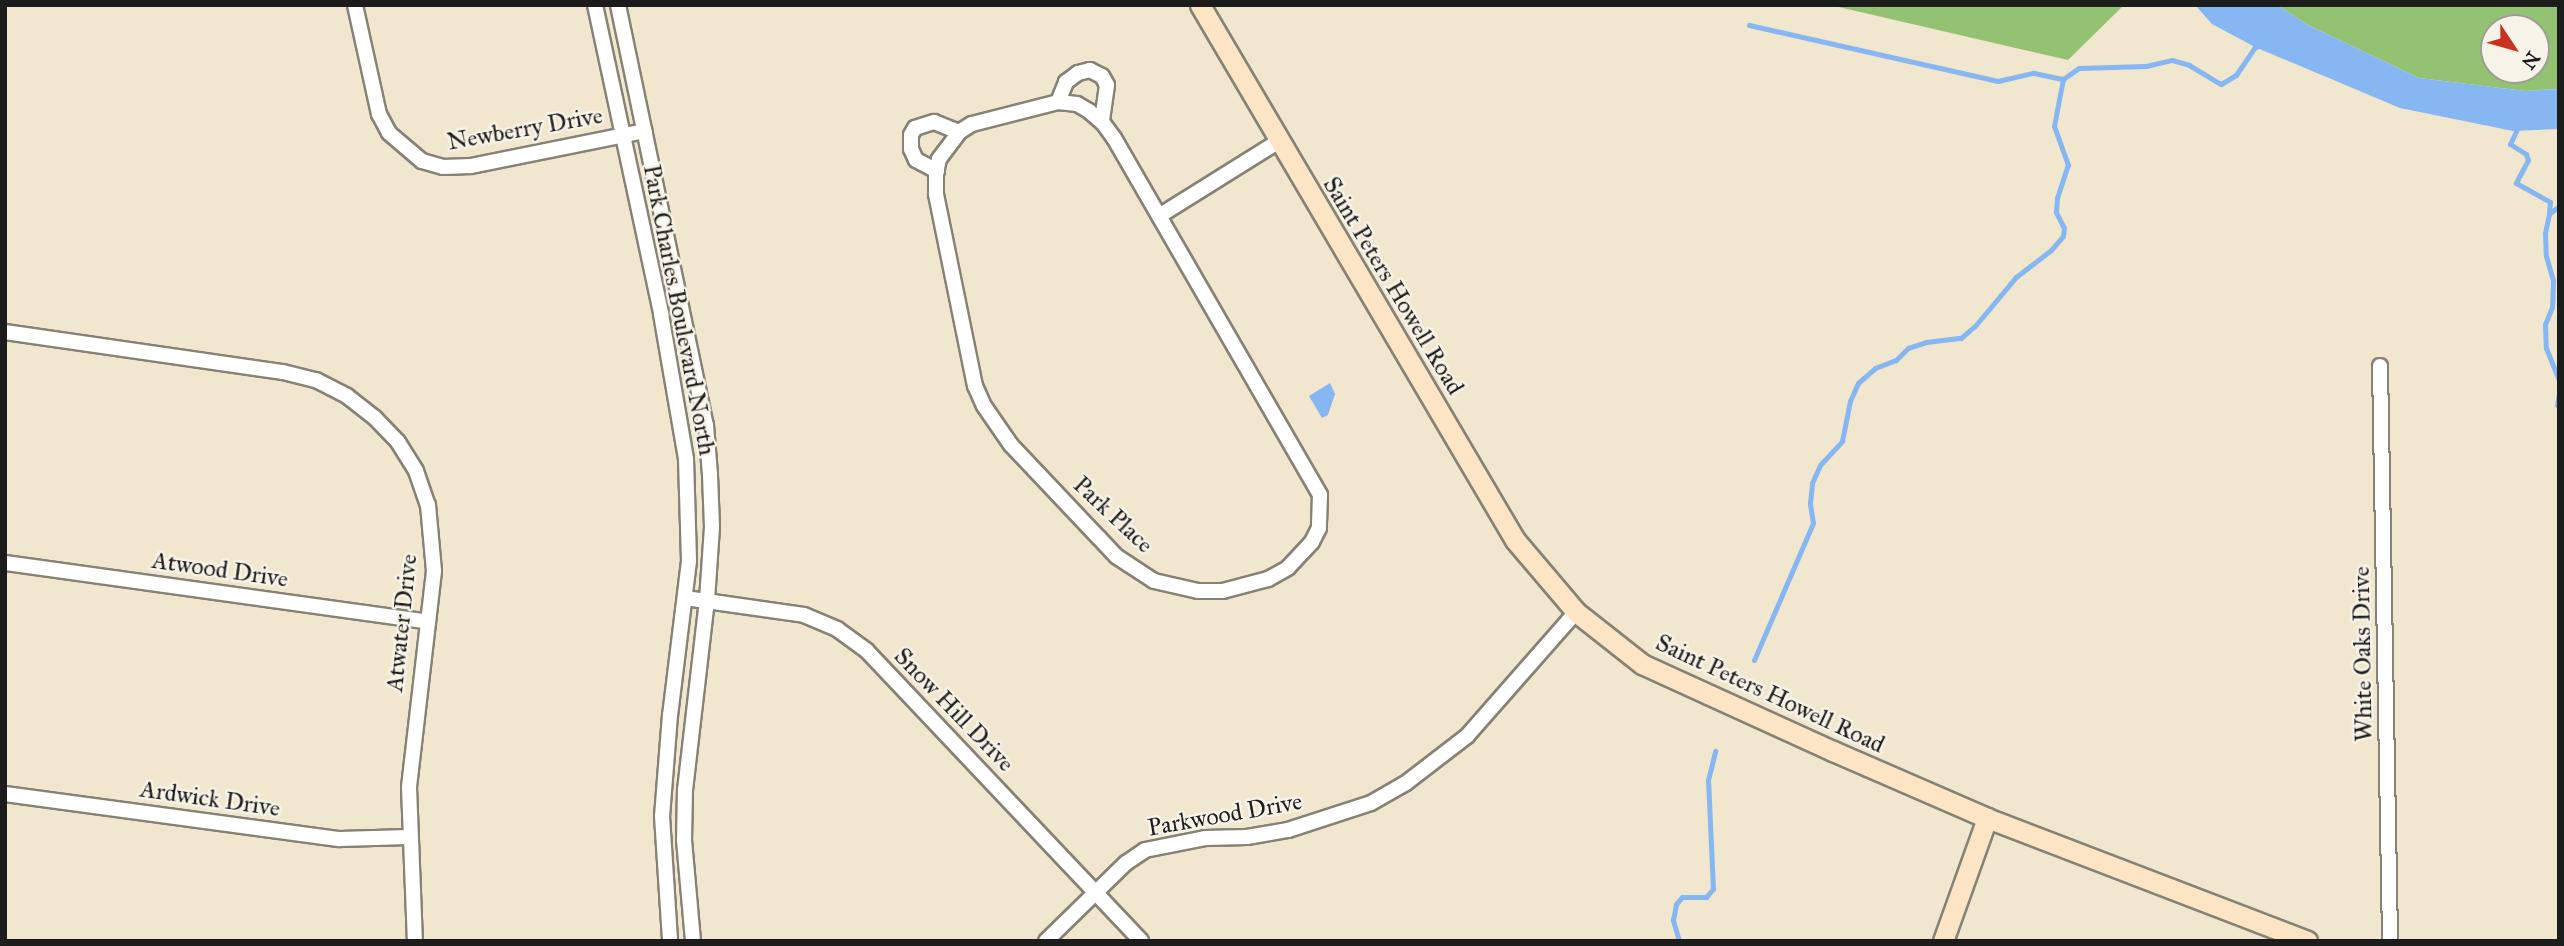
<!DOCTYPE html>
<html>
<head>
<meta charset="utf-8">
<style>
  body { margin:0 }
  #map { position:relative; width:2564px; height:946px; overflow:hidden; background:#f0e7ce; font-family:"IM FELL Great Primer",serif }
  div>[style] { position:absolute }
  .green>* { inset:0; background:#93c372 }
  .water>* { inset:0; background:#87b7f3 }
  .stream>* { height:5px; margin:-2.5px; padding:0 2.5px; transform-origin:2.5px; border-radius:2.5px; background:#87b7f3 }
  .roads { filter:drop-shadow(2px 0 #868275) drop-shadow(-2px 0 #868275) drop-shadow(0 2px #868275) drop-shadow(0 -2px #868275) }
  .street>* { height:14px; margin:-7px; padding:0 7px; transform-origin:7px; border-radius:7px; background:#fff }
  .secondary>* { height:19px; margin:-9.5px; padding:0 9.5px; transform-origin:9.5px; border-radius:9.5px; background:#fce5c4 }
  span { translate:-50% -50%; white-space:nowrap; text-align:center; line-height:1.15; -webkit-text-stroke:5px #f7f3e8; paint-order:stroke }
  .street-label { font-size:24px; color:#1c1c1c }
  .frame { position:absolute; inset:0; border:7px solid #1c1c1c; pointer-events:none }
  .north { position:absolute; left:2480px; top:14px; width:70px; height:70px; box-sizing:border-box; background:#f7f3e8; border:2px solid #9f9d96; border-radius:50%; rotate:126deg; font-size:19px; font-weight:700; line-height:28px; text-align:center; color:#1c1c1c }
  .north::after { content:''; display:block; margin:auto; width:24px; height:32px; background:#c8321e; clip-path:polygon(50% 0,100% 100%,50% 72%,0 100%) }
</style>
</head>
<body>
<div id="map">
  <div class="green">
    <i style="clip-path:polygon(1830px 5px,2124px 5px,2068px 60px)"></i>
    <i style="clip-path:polygon(evenodd,2277px 5px,2559px 5px,2559px 89px,2525px 91px,2419px 78px,2308px 25px,2277px 5px,2494px 28px,2536px 28px,2536px 70px,2494px 70px,2494px 28px)"></i>
  </div>
  <div class="water">
    <i style="clip-path:polygon(2195px 5px,2277px 5px,2308px 25px,2419px 78px,2525px 91px,2559px 89px,2559px 129px,2513px 131px,2400px 108px,2255px 47px,2212px 24px)"></i>
    <i style="clip-path:polygon(1330px 383px,1335px 394px,1328px 415px,1322px 418px,1309px 396px)"></i>
  </div>
  <div class="stream">
    <i style="left:1749px;top:25px;width:255px;rotate:12.7deg"></i>
    <i style="left:1998px;top:81px;width:37px;rotate:-13deg"></i>
    <i style="left:2034px;top:73px;width:30px;rotate:12deg"></i>
    <i style="left:2518px;top:127px;width:19px;rotate:115deg"></i>
    <i style="left:2510px;top:144px;width:19px;rotate:32deg"></i>
    <i style="left:2526px;top:154px;width:6px;rotate:72deg"></i>
    <i style="left:2528px;top:160px;width:26px;rotate:118deg"></i>
    <i style="left:2516px;top:183px;width:39px;rotate:29deg"></i>
    <i style="left:2550px;top:202px;width:12px;rotate:95deg"></i>
    <i style="left:2559px;top:206px;width:13px;rotate:141deg"></i>
    <i style="left:2549px;top:214px;width:19px;rotate:102deg"></i>
    <i style="left:2545px;top:233px;width:23px;rotate:88deg"></i>
    <i style="left:2546px;top:256px;width:26px;rotate:74deg"></i>
    <i style="left:2553px;top:281px;width:26px;rotate:92deg"></i>
    <i style="left:2552px;top:307px;width:18px;rotate:112deg"></i>
    <i style="left:2545px;top:324px;width:24px;rotate:88deg"></i>
    <i style="left:2546px;top:348px;width:35px;rotate:68deg"></i>
    <i style="left:2557px;top:405px;width:11px;rotate:-80deg"></i>
    <i style="left:1754px;top:660px;width:149px;rotate:-66.7deg"></i>
    <i style="left:1813px;top:523px;width:20px;rotate:-99deg"></i>
    <i style="left:1810px;top:503px;width:20px;rotate:-84deg"></i>
    <i style="left:1812px;top:483px;width:20px;rotate:-66deg"></i>
    <i style="left:1820px;top:465px;width:33px;rotate:-47deg"></i>
    <i style="left:1842px;top:441px;width:41px;rotate:-78.7deg"></i>
    <i style="left:1850px;top:401px;width:20px;rotate:-66deg"></i>
    <i style="left:1858px;top:383px;width:23px;rotate:-41deg"></i>
    <i style="left:1875px;top:368px;width:22px;rotate:-21deg"></i>
    <i style="left:1896px;top:360px;width:17px;rotate:-45deg"></i>
    <i style="left:1908px;top:348px;width:19px;rotate:-18deg"></i>
    <i style="left:1926px;top:342px;width:35px;rotate:-7deg"></i>
    <i style="left:1961px;top:338px;width:18px;rotate:-41deg"></i>
    <i style="left:1975px;top:326px;width:64px;rotate:-50.1deg"></i>
    <i style="left:2016px;top:277px;width:44px;rotate:-37.6deg"></i>
    <i style="left:2051px;top:250px;width:18px;rotate:-49deg"></i>
    <i style="left:2063px;top:236px;width:8px;rotate:-83deg"></i>
    <i style="left:2064px;top:228px;width:18px;rotate:-117deg"></i>
    <i style="left:2056px;top:212px;width:14px;rotate:-86deg"></i>
    <i style="left:2057px;top:198px;width:35px;rotate:-72deg"></i>
    <i style="left:2068px;top:165px;width:41px;rotate:-109.7deg"></i>
    <i style="left:2054px;top:126px;width:48px;rotate:-79.2deg"></i>
    <i style="left:2063px;top:79px;width:19px;rotate:-35deg"></i>
    <i style="left:2079px;top:68px;width:67px;rotate:-1.7deg"></i>
    <i style="left:2146px;top:66px;width:27px;rotate:-13deg"></i>
    <i style="left:2172px;top:60px;width:18px;rotate:16deg"></i>
    <i style="left:2189px;top:65px;width:37px;rotate:31deg"></i>
    <i style="left:2221px;top:84px;width:17px;rotate:-31deg"></i>
    <i style="left:2236px;top:75px;width:34px;rotate:-56deg"></i>
    <i style="left:2255px;top:47px;width:4px;rotate:-14deg"></i>
    <i style="left:1679px;top:941px;width:22px;rotate:-106deg"></i>
    <i style="left:1673px;top:920px;width:16px;rotate:-79deg"></i>
    <i style="left:1676px;top:904px;width:9px;rotate:-49deg"></i>
    <i style="left:1682px;top:897px;width:24px"></i>
    <i style="left:1706px;top:897px;width:11px;rotate:-49deg"></i>
    <i style="left:1713px;top:889px;width:109px;rotate:-92.6deg"></i>
    <i style="left:1708px;top:780px;width:30px;rotate:-76deg"></i>
  </div>
  <div class="roads">
    <div class="street">
      <i style="left:355px;top:5px;width:112px;rotate:77.6deg"></i>
      <i style="left:379px;top:114px;width:21px;rotate:62deg"></i>
      <i style="left:389px;top:133px;width:43px;rotate:40.3deg"></i>
      <i style="left:422px;top:161px;width:22px;rotate:16deg"></i>
      <i style="left:443px;top:167px;width:28px;rotate:-2deg"></i>
      <i style="left:471px;top:166px;width:177px;rotate:-11.4deg"></i>
      <i style="left:595px;top:5px;width:316px;rotate:77.9deg"></i>
      <i style="left:661px;top:314px;width:147px;rotate:80.2deg"></i>
      <i style="left:686px;top:459px;width:102px;rotate:88.3deg"></i>
      <i style="left:689px;top:561px;width:155px;rotate:97deg"></i>
      <i style="left:670px;top:715px;width:101px;rotate:94.5deg"></i>
      <i style="left:662px;top:816px;width:125px;rotate:86.3deg"></i>
      <i style="left:618px;top:5px;width:429px;rotate:78.2deg"></i>
      <i style="left:706px;top:425px;width:50px;rotate:85.4deg"></i>
      <i style="left:710px;top:475px;width:52px;rotate:87.8deg"></i>
      <i style="left:712px;top:527px;width:73px;rotate:93.9deg"></i>
      <i style="left:707px;top:600px;width:190px;rotate:96.6deg"></i>
      <i style="left:685px;top:789px;width:51px;rotate:91.1deg"></i>
      <i style="left:684px;top:840px;width:101px;rotate:84.9deg"></i>
      <i style="left:1058px;top:102px;width:19px;rotate:6deg"></i>
      <i style="left:1077px;top:104px;width:14px;rotate:30deg"></i>
      <i style="left:1089px;top:111px;width:18px;rotate:41deg"></i>
      <i style="left:1103px;top:123px;width:19px;rotate:54deg"></i>
      <i style="left:1114px;top:138px;width:412px;rotate:60deg"></i>
      <i style="left:1320px;top:495px;width:33px;rotate:92deg"></i>
      <i style="left:1319px;top:528px;width:16px;rotate:117deg"></i>
      <i style="left:1312px;top:542px;width:35px;rotate:133deg"></i>
      <i style="left:1288px;top:568px;width:23px;rotate:151deg"></i>
      <i style="left:1268px;top:579px;width:47px;rotate:165.1deg"></i>
      <i style="left:1223px;top:591px;width:25px;rotate:180deg"></i>
      <i style="left:1198px;top:591px;width:45px;rotate:-167.2deg"></i>
      <i style="left:1154px;top:581px;width:45px;rotate:-146.7deg"></i>
      <i style="left:1116px;top:556px;width:25px;rotate:-133deg"></i>
      <i style="left:1099px;top:538px;width:128px;rotate:-133.4deg"></i>
      <i style="left:1011px;top:445px;width:47px;rotate:-124.7deg"></i>
      <i style="left:984px;top:406px;width:22px;rotate:-114deg"></i>
      <i style="left:975px;top:386px;width:196px;rotate:-101.5deg"></i>
      <i style="left:936px;top:194px;width:20px;rotate:-90deg"></i>
      <i style="left:936px;top:174px;width:15px;rotate:-79deg"></i>
      <i style="left:939px;top:159px;width:34px;rotate:-53deg"></i>
      <i style="left:959px;top:132px;width:15px;rotate:-32deg"></i>
      <i style="left:972px;top:124px;width:89px;rotate:-14.3deg"></i>
      <i style="left:1058px;top:102px;width:22px;rotate:-68deg"></i>
      <i style="left:1066px;top:82px;width:15px;rotate:-37deg"></i>
      <i style="left:1078px;top:73px;width:12px;rotate:-14deg"></i>
      <i style="left:1090px;top:70px;width:13px;rotate:27deg"></i>
      <i style="left:1102px;top:76px;width:10px;rotate:61deg"></i>
      <i style="left:1107px;top:85px;width:36px;rotate:98deg"></i>
      <i style="left:937px;top:171px;width:24px;rotate:-152deg"></i>
      <i style="left:916px;top:160px;width:12px;rotate:-114deg"></i>
      <i style="left:911px;top:149px;width:14px;rotate:-90deg"></i>
      <i style="left:911px;top:135px;width:8px;rotate:-60deg"></i>
      <i style="left:915px;top:128px;width:20px;rotate:-18deg"></i>
      <i style="left:934px;top:122px;width:27px;rotate:22deg"></i>
      <i style="left:1159px;top:216px;width:142px;rotate:-32deg"></i>
      <i style="left:5px;top:332px;width:281px;rotate:8.2deg"></i>
      <i style="left:283px;top:372px;width:34px;rotate:14deg"></i>
      <i style="left:316px;top:380px;width:35px;rotate:27deg"></i>
      <i style="left:347px;top:396px;width:36px;rotate:38deg"></i>
      <i style="left:375px;top:418px;width:33px;rotate:46deg"></i>
      <i style="left:398px;top:442px;width:34px;rotate:58deg"></i>
      <i style="left:416px;top:471px;width:36px;rotate:71deg"></i>
      <i style="left:428px;top:505px;width:66px;rotate:84.8deg"></i>
      <i style="left:434px;top:571px;width:217px;rotate:96.6deg"></i>
      <i style="left:409px;top:787px;width:154px;rotate:87.8deg"></i>
      <i style="left:2380px;top:366px;width:575px;rotate:89deg"></i>
      <i style="left:5px;top:563px;width:427px;rotate:7.9deg"></i>
      <i style="left:685px;top:598px;width:120px;rotate:8.1deg"></i>
      <i style="left:804px;top:615px;width:36px;rotate:23deg"></i>
      <i style="left:837px;top:629px;width:37px;rotate:36deg"></i>
      <i style="left:867px;top:651px;width:399px;rotate:46.6deg"></i>
      <i style="left:5px;top:794px;width:338px;rotate:7.7deg"></i>
      <i style="left:340px;top:839px;width:69px;rotate:-1.7deg"></i>
      <i style="left:1046px;top:941px;width:112px;rotate:-44.3deg"></i>
      <i style="left:1126px;top:863px;width:23px;rotate:-34deg"></i>
      <i style="left:1145px;top:850px;width:61px;rotate:-11.3deg"></i>
      <i style="left:1205px;top:838px;width:42px;rotate:-1.4deg"></i>
      <i style="left:1247px;top:837px;width:42px;rotate:-9.7deg"></i>
      <i style="left:1288px;top:830px;width:87px;rotate:-18deg"></i>
      <i style="left:1371px;top:803px;width:40px;rotate:-29.7deg"></i>
      <i style="left:1406px;top:783px;width:77px;rotate:-37.6deg"></i>
      <i style="left:1467px;top:736px;width:165px;rotate:-48.7deg"></i>
    </div>
    <div class="secondary">
      <i style="left:1200px;top:5px;width:621px;rotate:59.51deg"></i>
      <i style="left:1515px;top:540px;width:94px;rotate:49.7deg"></i>
      <i style="left:1576px;top:612px;width:84px;rotate:38.2deg"></i>
      <i style="left:1642px;top:664px;width:210px;rotate:24.5deg"></i>
      <i style="left:1833px;top:751px;width:168px;rotate:23.5deg"></i>
      <i style="left:1987px;top:818px;width:343px;rotate:21deg"></i>
      <i style="left:1943px;top:941px;width:131px;rotate:-70.3deg"></i>
    </div>
  </div>
  <div class="street-label">
    <span style="left:525px;top:129px;rotate:-10deg">Newberry Drive</span>
    <span style="left:1393px;top:286px;rotate:59deg">Saint Peters Howell Road</span>
    <span style="left:679px;top:310px;rotate:79deg">Park Charles Boulevard North</span>
    <span style="left:1113px;top:515px;rotate:43deg">Park Place</span>
    <span style="left:220px;top:570px;rotate:8deg">Atwood Drive</span>
    <span style="left:402px;top:623px;rotate:-84deg">Atwater Drive</span>
    <span style="left:2363px;top:654px;rotate:-91deg">White Oaks Drive</span>
    <span style="left:1770px;top:694px;rotate:25deg">Saint Peters Howell Road</span>
    <span style="left:954px;top:710px;rotate:46deg">Snow Hill Drive</span>
    <span style="left:210px;top:799px;rotate:8deg">Ardwick Drive</span>
    <span style="left:1225px;top:815px;rotate:-10deg">Parkwood Drive</span>
  </div>
  <div class="frame"></div>
  <div class="north">N</div>
</div>
</body>
</html>
